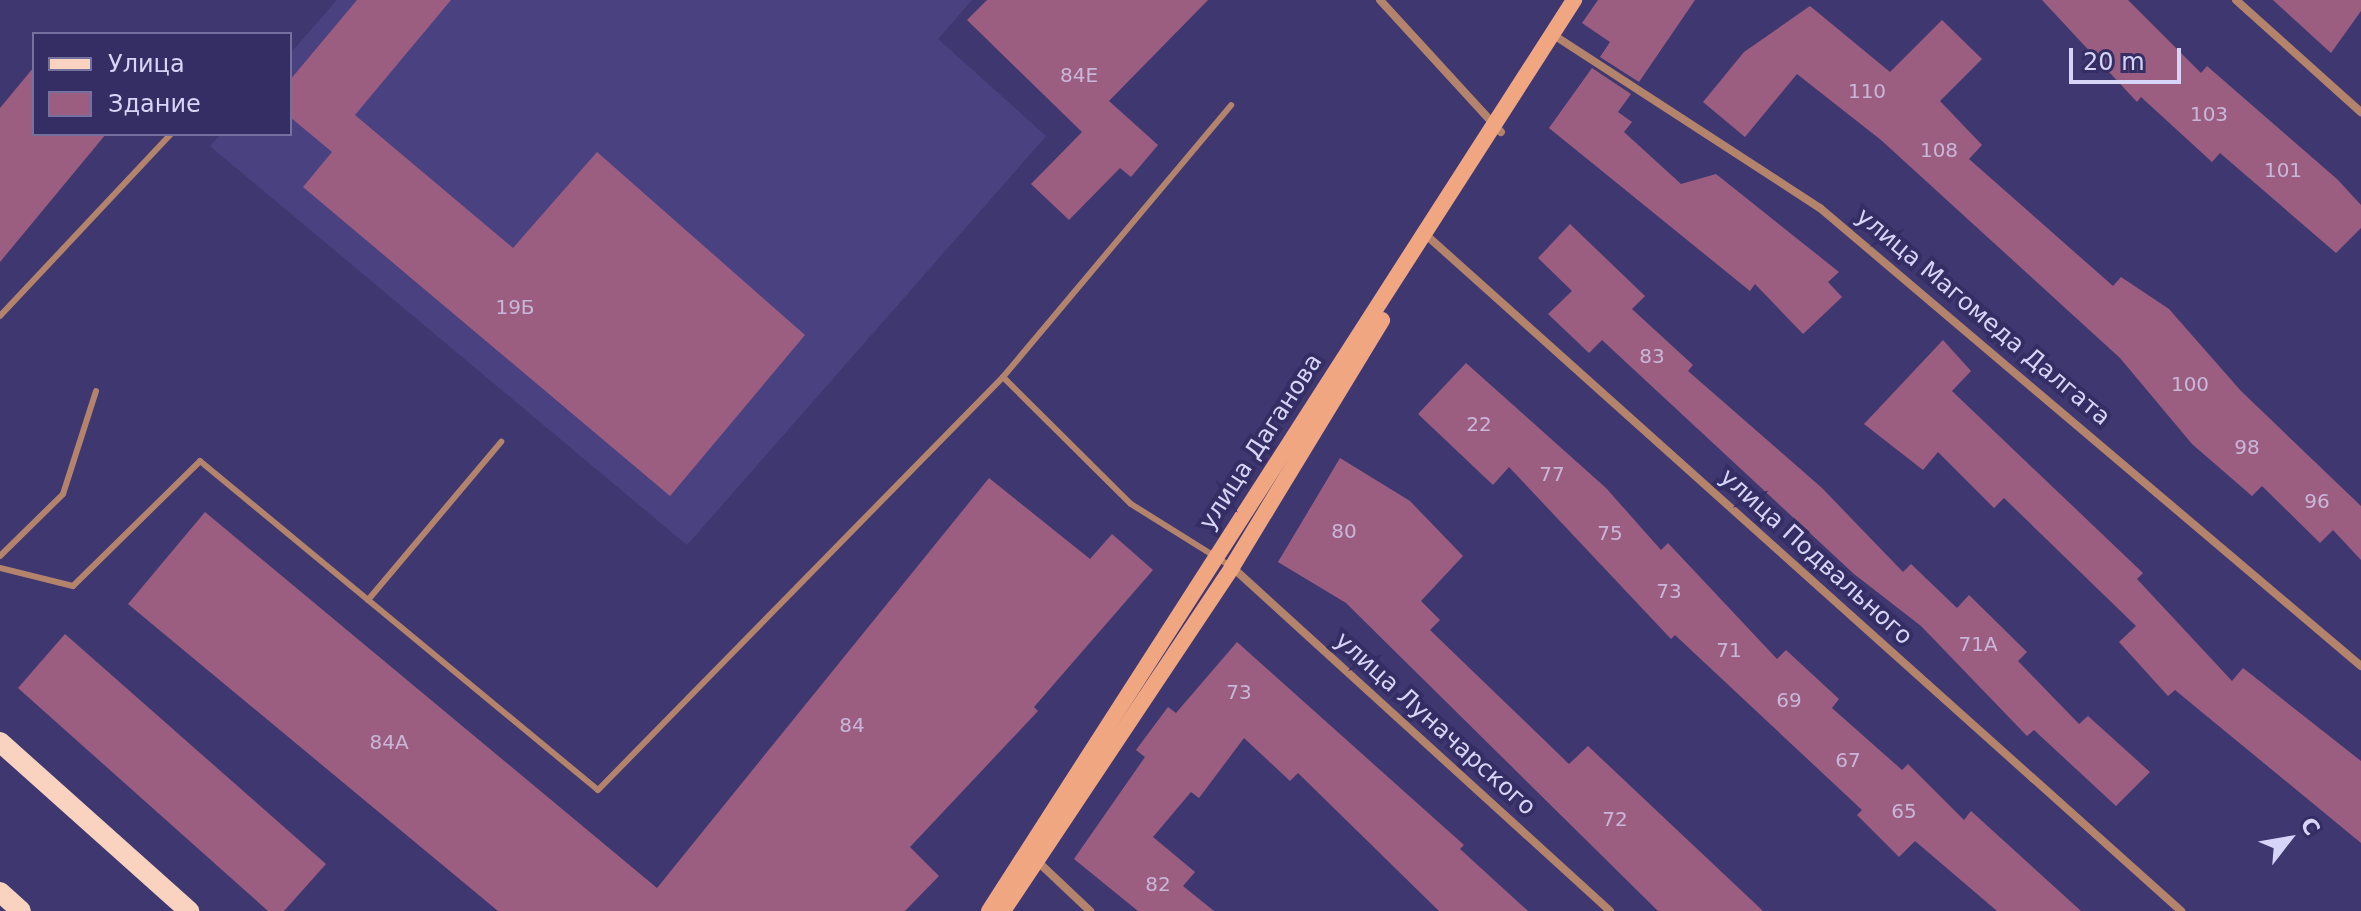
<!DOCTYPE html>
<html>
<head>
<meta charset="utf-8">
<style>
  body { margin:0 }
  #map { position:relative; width:2361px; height:911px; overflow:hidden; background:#3f3870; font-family:"DejaVu Sans",sans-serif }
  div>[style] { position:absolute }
  .built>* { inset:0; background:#4a4280 }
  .building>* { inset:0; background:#9c5e80 }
  .service>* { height:6px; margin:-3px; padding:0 3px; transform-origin:3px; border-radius:3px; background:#b3836c }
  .minor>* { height:8px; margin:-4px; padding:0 4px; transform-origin:4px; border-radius:4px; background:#b3836c }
  .secondary>* { height:16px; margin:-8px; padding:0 8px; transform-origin:8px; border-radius:8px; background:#f1a682 }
  .primary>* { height:20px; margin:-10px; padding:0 10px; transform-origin:10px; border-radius:10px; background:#fad2c0 }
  span { translate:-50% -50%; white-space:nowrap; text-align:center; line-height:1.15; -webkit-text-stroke:8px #352e64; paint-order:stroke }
  .number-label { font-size:20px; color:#c8b7d9 }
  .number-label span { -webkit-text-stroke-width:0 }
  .street-label { font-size:24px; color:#d6d5f7 }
  .legend { position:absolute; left:32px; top:32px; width:260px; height:104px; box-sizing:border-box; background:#352e64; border:2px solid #75719f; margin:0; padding:10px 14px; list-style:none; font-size:24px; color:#d6d5f7 }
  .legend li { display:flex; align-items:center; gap:16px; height:40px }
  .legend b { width:40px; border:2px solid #75719f }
  .north { position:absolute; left:2249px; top:799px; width:80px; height:80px; -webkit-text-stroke:6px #352e64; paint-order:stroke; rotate:59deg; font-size:22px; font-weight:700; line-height:32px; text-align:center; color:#d6d5f7 }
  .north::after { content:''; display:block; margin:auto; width:28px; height:36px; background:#d6d5f7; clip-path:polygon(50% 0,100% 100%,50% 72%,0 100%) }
  .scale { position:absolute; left:2069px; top:48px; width:112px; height:36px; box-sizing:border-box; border:4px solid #d6d5f7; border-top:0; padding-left:10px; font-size:24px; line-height:28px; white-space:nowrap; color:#d6d5f7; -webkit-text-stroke:6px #352e64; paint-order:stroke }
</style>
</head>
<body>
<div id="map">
  <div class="built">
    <i style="clip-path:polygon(337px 0,972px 0,938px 39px,1046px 136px,687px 545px,210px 146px,221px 134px,290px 134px,290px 54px)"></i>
  </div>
  <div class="building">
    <i style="clip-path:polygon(357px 0,451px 0,355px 115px,513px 248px,597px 152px,805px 335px,670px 496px,303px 187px,332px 152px,290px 117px,290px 80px)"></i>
    <i style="clip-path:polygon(987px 0,1208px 0,1109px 101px,1158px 145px,1131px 177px,1120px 168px,1069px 220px,1031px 184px,1082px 132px,967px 20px)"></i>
    <i style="clip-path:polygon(1598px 0,1695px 0,1639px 82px,1600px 57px,1610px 42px,1582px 23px)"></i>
    <i style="clip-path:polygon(2042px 0,2128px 0,2201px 73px,2207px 66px,2337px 179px,2361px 205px,2361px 228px,2336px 253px,2220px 153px,2212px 162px,2141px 97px,2137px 102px)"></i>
    <i style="clip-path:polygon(2273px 0,2361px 0,2361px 11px,2331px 53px)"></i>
    <i style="clip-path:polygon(1810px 6px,1890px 72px,1942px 20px,1982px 59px,1940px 101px,1982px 145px,1969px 159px,2113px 286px,2121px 277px,2169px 309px,2241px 391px,2361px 506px,2361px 560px,2333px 530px,2320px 543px,2262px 486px,2252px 496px,2192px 444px,2120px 358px,1881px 140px,1797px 74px,1745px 137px,1703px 102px,1744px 52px)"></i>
    <i style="clip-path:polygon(34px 67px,34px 134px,106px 134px,0 262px,0 108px)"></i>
    <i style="clip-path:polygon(1592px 68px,1631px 94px,1618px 112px,1632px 122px,1624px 132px,1681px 184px,1716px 174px,1839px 272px,1828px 282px,1842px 297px,1803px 334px,1755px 284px,1750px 291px,1549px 128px)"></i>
    <i style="clip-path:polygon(1570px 224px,1645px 296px,1632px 309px,1693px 365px,1688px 371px,1822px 488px,1903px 572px,1911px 564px,1957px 608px,1969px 595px,2027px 652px,2018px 661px,2079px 724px,2088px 716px,2150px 772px,2116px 806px,2034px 730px,2027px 736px,1921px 626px,1854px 574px,1602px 340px,1589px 353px,1548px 314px,1572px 291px,1538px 258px)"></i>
    <i style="clip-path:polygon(1943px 340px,1971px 371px,1952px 391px,2143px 573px,2137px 579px,2232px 681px,2243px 668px,2361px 761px,2361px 843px,2175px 690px,2168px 696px,2119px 642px,2136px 626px,2004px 498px,1994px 508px,1938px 452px,1923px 470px,1864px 424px)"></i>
    <i style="clip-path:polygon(1466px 363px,1606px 488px,1661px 550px,1668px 543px,1777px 659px,1786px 650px,1839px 699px,1832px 708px,1902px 770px,1908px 764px,1964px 820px,1971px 811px,2081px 911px,1997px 911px,1915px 841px,1899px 857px,1857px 815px,1862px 810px,1675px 635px,1671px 639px,1509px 467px,1493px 485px,1418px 414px)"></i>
    <i style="clip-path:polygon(1340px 458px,1410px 501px,1463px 556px,1421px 601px,1440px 620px,1430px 630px,1569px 764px,1588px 746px,1763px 911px,1658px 911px,1346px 603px,1278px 562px)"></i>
    <i style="clip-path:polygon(989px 478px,1090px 559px,1112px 534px,1153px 570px,1034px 707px,1038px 711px,910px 847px,939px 876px,905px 911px,498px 911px,128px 604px,205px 512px,657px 888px)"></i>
    <i style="clip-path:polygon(65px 634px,326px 864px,284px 911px,268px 911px,18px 688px)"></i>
    <i style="clip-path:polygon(1237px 642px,1464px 845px,1460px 849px,1528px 911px,1439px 911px,1298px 773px,1290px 781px,1244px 738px,1199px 798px,1191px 792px,1153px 837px,1195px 872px,1183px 886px,1214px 911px,1138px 911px,1074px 859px,1145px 757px,1136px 750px,1168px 707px,1176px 713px)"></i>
  </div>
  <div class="service">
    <i style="left:0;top:316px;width:250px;rotate:-46.8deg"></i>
    <i style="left:1003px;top:377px;width:355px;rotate:-50deg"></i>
    <i style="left:0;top:556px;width:88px;rotate:-44.5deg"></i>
    <i style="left:63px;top:494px;width:108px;rotate:-72.2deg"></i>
    <i style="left:0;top:568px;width:75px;rotate:13.9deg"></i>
    <i style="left:73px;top:586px;width:178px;rotate:-44.5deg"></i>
    <i style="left:200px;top:461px;width:516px;rotate:39.58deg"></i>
    <i style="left:598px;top:790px;width:578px;rotate:-45.56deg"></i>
    <i style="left:1003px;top:377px;width:180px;rotate:44.8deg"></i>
    <i style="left:1131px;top:504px;width:119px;rotate:32deg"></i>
    <i style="left:368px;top:600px;width:207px;rotate:-49.9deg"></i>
  </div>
  <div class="minor">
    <i style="left:1380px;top:0;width:179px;rotate:47.5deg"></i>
    <i style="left:2236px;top:0;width:168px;rotate:41.9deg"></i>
    <i style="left:1552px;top:34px;width:320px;rotate:33deg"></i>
    <i style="left:1820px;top:208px;width:709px;rotate:40.25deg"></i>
    <i style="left:1425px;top:234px;width:1015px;rotate:41.84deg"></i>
    <i style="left:1232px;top:567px;width:511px;rotate:42.3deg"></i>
    <i style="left:1035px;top:859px;width:76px;rotate:43.4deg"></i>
  </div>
  <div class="secondary">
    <i style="left:989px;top:911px;width:1083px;rotate:-57.29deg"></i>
    <i style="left:1003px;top:911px;width:413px;rotate:-56.3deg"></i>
    <i style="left:1232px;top:567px;width:289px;rotate:-58.7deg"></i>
  </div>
  <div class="primary">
    <i style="left:0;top:742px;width:254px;rotate:41.8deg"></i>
    <i style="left:0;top:892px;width:28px;rotate:42deg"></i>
  </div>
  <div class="number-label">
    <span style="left:1079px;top:75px">84Е</span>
    <span style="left:1867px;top:91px">110</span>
    <span style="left:2209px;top:114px">103</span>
    <span style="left:1939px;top:150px">108</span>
    <span style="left:2283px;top:170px">101</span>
    <span style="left:515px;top:307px">19Б</span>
    <span style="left:1652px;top:356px">83</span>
    <span style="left:2190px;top:384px">100</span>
    <span style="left:1479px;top:424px">22</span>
    <span style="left:2247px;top:447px">98</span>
    <span style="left:1552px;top:474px">77</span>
    <span style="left:2317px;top:501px">96</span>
    <span style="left:1344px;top:531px">80</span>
    <span style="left:1610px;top:533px">75</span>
    <span style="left:1669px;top:591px">73</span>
    <span style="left:1978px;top:644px">71А</span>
    <span style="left:1729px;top:650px">71</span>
    <span style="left:1239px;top:692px">73</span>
    <span style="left:1789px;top:700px">69</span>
    <span style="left:852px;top:725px">84</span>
    <span style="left:389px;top:742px">84А</span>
    <span style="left:1848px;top:760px">67</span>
    <span style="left:1904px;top:811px">65</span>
    <span style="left:1615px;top:819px">72</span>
    <span style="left:1158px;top:884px">82</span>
  </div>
  <div class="street-label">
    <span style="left:1983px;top:317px;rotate:40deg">улица Магомеда Далгата</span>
    <span style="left:1261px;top:442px;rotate:-57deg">улица Даганова</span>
    <span style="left:1816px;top:557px;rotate:42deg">улица Подвального</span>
    <span style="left:1435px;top:724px;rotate:42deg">улица Луначарского</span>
  </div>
  <ul class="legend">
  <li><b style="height:10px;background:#fad2c0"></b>Улица</li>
  <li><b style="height:22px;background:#9c5e80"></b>Здание</li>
  </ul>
  <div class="north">С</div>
  <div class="scale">20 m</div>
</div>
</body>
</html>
